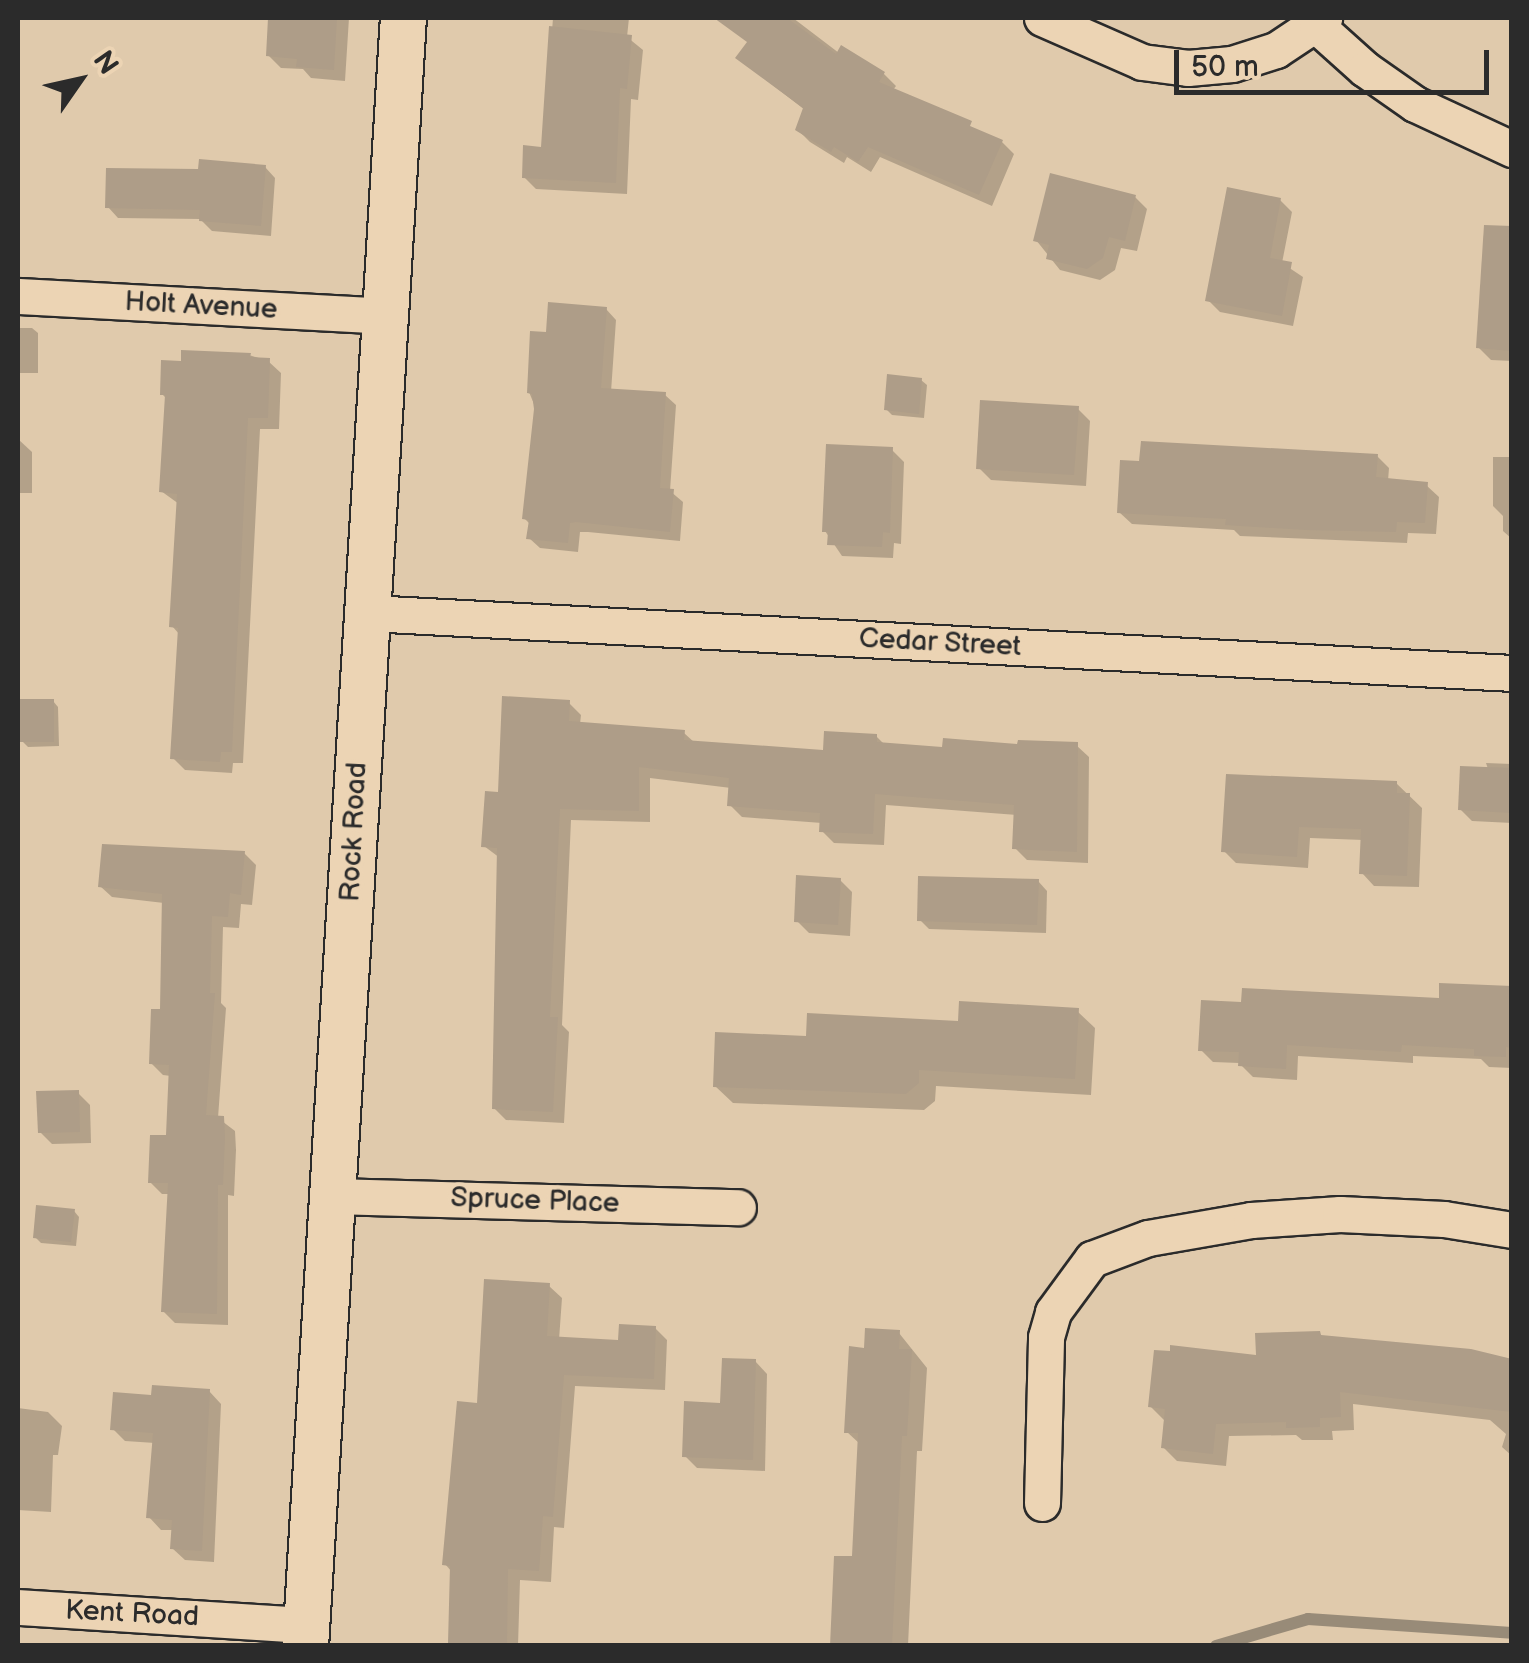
<!DOCTYPE html>
<html>
<head>
<meta charset="utf-8">
<style>
  body { margin:0 }
  #map { position:relative; width:1529px; height:1663px; overflow:hidden; background:#e0caac; font-family:"Balsamiq Sans",sans-serif }
  div>[style] { position:absolute }
  .shadow>* { inset:0; background:#0003 }
  .stream>* { height:12px; margin:-6px; padding:0 6px; transform-origin:6px; border-radius:6px; background:#988b78 }
  .building>* { inset:0; background:#ae9d88 }
  .roads { filter:drop-shadow(2px 0 #2b2b2b) drop-shadow(-2px 0 #2b2b2b) drop-shadow(0 2px #2b2b2b) drop-shadow(0 -2px #2b2b2b) }
  .minor>* { height:35px; margin:-17.5px; padding:0 17.5px; transform-origin:17.5px; border-radius:17.5px; background:#ecd4b4 }
  .tertiary>* { height:45px; margin:-22.5px; padding:0 22.5px; transform-origin:22.5px; border-radius:22.5px; background:#ecd4b4 }
  span { translate:-50% -50%; white-space:nowrap; text-align:center; line-height:1.15; -webkit-text-stroke:8px #ecd4b4; paint-order:stroke }
  .street-label { font-size:28px; color:#2b2b2b }
  .frame { position:absolute; inset:0; border:20px solid #2b2b2b; pointer-events:none }
  .north { position:absolute; left:30px; top:30px; width:100px; height:100px; -webkit-text-stroke:8px #ecd4b4; paint-order:stroke; rotate:56deg; font-size:28px; font-weight:700; line-height:40px; text-align:center; color:#2b2b2b }
  .north::after { content:''; display:block; margin:auto; width:35px; height:45px; background:#2b2b2b; clip-path:polygon(50% 0,100% 100%,50% 72%,0 100%) }
  .scale { position:absolute; left:1174px; top:50px; width:315px; height:45px; box-sizing:border-box; border:5px solid #2b2b2b; border-top:0; padding-left:12px; font-size:30px; line-height:35px; white-space:nowrap; color:#2b2b2b; -webkit-text-stroke:8px #ecd4b4; paint-order:stroke }
</style>
</head>
<body>
<div id="map">
  <div class="shadow">
    <i style="clip-path:polygon(270px 18px,349px 18px,345px 81px,311px 78px,303px 69px,281px 68px,268px 55px)"></i>
    <i style="clip-path:polygon(553px 18px,629px 18px,627px 37px,643px 50px,638px 100px,631px 99px,627px 194px,536px 189px,524px 177px,543px 149px)"></i>
    <i style="clip-path:polygon(739px 18px,793px 18px,839px 53px,884px 74px,896px 86px,893px 90px,1002px 142px,1014px 154px,992px 206px,880px 157px,871px 172px,847px 157px,844px 163px,810px 142px,798px 130px,805px 110px,738px 58px,749px 43px,732px 28px)"></i>
    <i style="clip-path:polygon(265px 167px,275px 178px,271px 236px,212px 231px,200px 219px,118px 218px,108px 207px)"></i>
    <i style="clip-path:polygon(1135px 197px,1147px 209px,1137px 251px,1121px 248px,1115px 270px,1100px 280px,1060px 270px,1036px 240px)"></i>
    <i style="clip-path:polygon(1280px 200px,1292px 212px,1282px 263px,1303px 277px,1293px 326px,1220px 312px,1208px 300px)"></i>
    <i style="clip-path:polygon(1512px 280px,1512px 361px,1491px 360px,1478px 347px)"></i>
    <i style="clip-path:polygon(606px 309px,616px 320px,611px 392px,665px 395px,676px 405px,670px 491px,683px 502px,680px 541px,588px 532px,580px 532px,578px 552px,540px 548px,529px 538px,531px 525px,524px 518px,536px 409px,529px 392px,548px 335px)"></i>
    <i style="clip-path:polygon(18px 328px,32px 328px,38px 333px,38px 373px,18px 373px)"></i>
    <i style="clip-path:polygon(249px 355px,268px 361px,281px 373px,279px 429px,260px 429px,243px 763px,233px 763px,232px 773px,185px 770px,173px 758px,180px 635px,172px 626px,179px 504px,161px 491px,167px 399px,162px 394px)"></i>
    <i style="clip-path:polygon(921px 380px,927px 385px,924px 418px,892px 415px,886px 409px)"></i>
    <i style="clip-path:polygon(1078px 409px,1090px 421px,1086px 486px,991px 480px,979px 468px)"></i>
    <i style="clip-path:polygon(18px 439px,32px 452px,32px 493px,18px 493px)"></i>
    <i style="clip-path:polygon(892px 450px,904px 462px,901px 544px,894px 543px,893px 558px,842px 556px,825px 531px)"></i>
    <i style="clip-path:polygon(1377px 456px,1389px 468px,1388px 481px,1426px 485px,1439px 497px,1436px 534px,1408px 533px,1407px 543px,1240px 536px,1234px 530px,1132px 524px,1119px 512px)"></i>
    <i style="clip-path:polygon(1493px 457px,1512px 457px,1512px 539px,1503px 531px,1503px 516px,1493px 506px)"></i>
    <i style="clip-path:polygon(53px 701px,58px 707px,59px 746px,28px 747px,22px 741px)"></i>
    <i style="clip-path:polygon(569px 703px,581px 715px,580px 724px,684px 733px,695px 743px,825px 753px,876px 736px,885px 745px,944px 749px,1076px 745px,1089px 757px,1088px 863px,1027px 860px,1015px 848px,1017px 815px,886px 805px,884px 845px,834px 843px,822px 831px,822px 823px,742px 817px,730px 805px,731px 788px,650px 778px,650px 822px,571px 820px,562px 1025px,569px 1032px,564px 1123px,506px 1120px,494px 1108px,500px 858px,484px 846px,501px 794px)"></i>
    <i style="clip-path:polygon(1486px 763px,1512px 764px,1512px 823px,1472px 821px,1460px 809px,1488px 769px)"></i>
    <i style="clip-path:polygon(1396px 783px,1422px 808px,1419px 887px,1374px 886px,1362px 873px,1363px 840px,1310px 838px,1308px 868px,1236px 863px,1224px 851px)"></i>
    <i style="clip-path:polygon(244px 853px,256px 865px,252px 905px,241px 904px,239px 928px,223px 927px,221px 1003px,226px 1008px,218px 1118px,235px 1131px,236px 1150px,234px 1196px,228px 1195px,228px 1325px,175px 1323px,163px 1311px,170px 1194px,162px 1194px,150px 1182px,168px 1137px,171px 1076px,163px 1075px,151px 1063px,163px 1011px,164px 903px,112px 897px,100px 886px)"></i>
    <i style="clip-path:polygon(840px 880px,852px 892px,850px 936px,809px 933px,797px 921px)"></i>
    <i style="clip-path:polygon(1038px 881px,1047px 891px,1046px 933px,929px 929px,920px 920px)"></i>
    <i style="clip-path:polygon(1512px 989px,1512px 1068px,1489px 1067px,1481px 1059px,1413px 1056px,1413px 1063px,1298px 1056px,1297px 1080px,1253px 1077px,1239px 1063px,1213px 1062px,1201px 1050px)"></i>
    <i style="clip-path:polygon(1077px 1011px,1095px 1028px,1091px 1095px,936px 1086px,935px 1101px,924px 1110px,733px 1103px,715px 1086px,809px 1039px)"></i>
    <i style="clip-path:polygon(78px 1093px,90px 1105px,91px 1143px,52px 1144px,40px 1132px)"></i>
    <i style="clip-path:polygon(74px 1211px,79px 1217px,76px 1246px,41px 1243px,36px 1238px)"></i>
    <i style="clip-path:polygon(549px 1286px,562px 1298px,559px 1340px,621px 1343px,655px 1328px,667px 1340px,665px 1390px,575px 1386px,564px 1528px,554px 1527px,551px 1582px,520px 1580px,518px 1646px,454px 1646px,452px 1572px,445px 1564px,480px 1405px)"></i>
    <i style="clip-path:polygon(899px 1333px,927px 1368px,922px 1451px,917px 1451px,908px 1646px,832px 1646px,854px 1559px,860px 1444px,847px 1432px,866px 1350px)"></i>
    <i style="clip-path:polygon(1319px 1333px,1324px 1338px,1512px 1362px,1512px 1456px,1502px 1447px,1506px 1434px,1490px 1420px,1353px 1404px,1354px 1430px,1332px 1431px,1333px 1440px,1302px 1440px,1296px 1435px,1229px 1436px,1226px 1466px,1177px 1461px,1163px 1447px,1164px 1420px,1150px 1406px)"></i>
    <i style="clip-path:polygon(755px 1361px,767px 1374px,765px 1471px,697px 1468px,685px 1456px)"></i>
    <i style="clip-path:polygon(209px 1391px,221px 1404px,214px 1562px,185px 1560px,172px 1548px,174px 1530px,161px 1530px,149px 1517px,155px 1443px,125px 1441px,113px 1429px,154px 1397px)"></i>
    <i style="clip-path:polygon(18px 1408px,48px 1412px,62px 1426px,58px 1455px,53px 1455px,51px 1512px,18px 1510px)"></i>
  </div>
  <div class="stream">
    <i style="left:1216px;top:1646px;width:96px;rotate:-16.4deg"></i>
    <i style="left:1308px;top:1619px;width:204px;rotate:3.9deg"></i>
  </div>
  <div class="building">
    <i style="clip-path:polygon(268px 18px,337px 18px,334px 70px,296px 67px,297px 59px,266px 56px)"></i>
    <i style="clip-path:polygon(714px 18px,787px 18px,836px 54px,841px 45px,885px 72px,879px 82px,972px 121px,970px 126px,1003px 140px,979px 195px,868px 147px,858px 162px,834px 147px,831px 152px,795px 130px,803px 108px,735px 58px,747px 42px)"></i>
    <i style="clip-path:polygon(549px 26px,632px 35px,627px 89px,620px 88px,616px 183px,522px 178px,523px 145px,541px 147px)"></i>
    <i style="clip-path:polygon(199px 159px,266px 165px,261px 226px,199px 221px,200px 210px,105px 208px,106px 168px,198px 169px)"></i>
    <i style="clip-path:polygon(1050px 173px,1136px 195px,1125px 241px,1109px 237px,1103px 258px,1087px 269px,1046px 259px,1049px 245px,1033px 241px)"></i>
    <i style="clip-path:polygon(1227px 187px,1281px 198px,1270px 258px,1292px 262px,1282px 316px,1205px 301px)"></i>
    <i style="clip-path:polygon(1484px 225px,1512px 226px,1512px 351px,1476px 348px)"></i>
    <i style="clip-path:polygon(548px 302px,607px 307px,601px 388px,666px 392px,660px 488px,674px 489px,670px 532px,576px 522px,570px 523px,568px 543px,526px 539px,529px 520px,522px 519px,534px 409px,532px 394px,527px 393px,530px 331px,546px 332px)"></i>
    <i style="clip-path:polygon(181px 350px,251px 353px,250px 357px,270px 358px,268px 418px,248px 418px,232px 752px,221px 752px,220px 762px,170px 759px,178px 628px,169px 627px,177px 494px,159px 492px,165px 395px,160px 395px,161px 360px,181px 361px)"></i>
    <i style="clip-path:polygon(887px 374px,922px 378px,919px 414px,884px 410px)"></i>
    <i style="clip-path:polygon(980px 400px,1079px 406px,1074px 475px,976px 469px)"></i>
    <i style="clip-path:polygon(1141px 441px,1378px 454px,1376px 477px,1428px 482px,1425px 523px,1397px 522px,1396px 532px,1306px 530px,1225px 525px,1226px 519px,1117px 513px,1120px 460px,1139px 461px)"></i>
    <i style="clip-path:polygon(826px 444px,893px 447px,890px 533px,883px 532px,882px 547px,827px 545px,828px 532px,822px 532px)"></i>
    <i style="clip-path:polygon(502px 696px,570px 700px,569px 721px,685px 730px,684px 740px,823px 750px,824px 731px,877px 734px,877px 742px,942px 747px,943px 738px,1017px 744px,1018px 740px,1078px 742px,1077px 852px,1012px 849px,1014px 805px,875px 794px,873px 834px,819px 832px,820px 813px,727px 806px,729px 778px,639px 767px,639px 811px,560px 809px,550px 1017px,558px 1017px,553px 1112px,492px 1109px,497px 848px,481px 847px,485px 791px,498px 792px)"></i>
    <i style="clip-path:polygon(19px 699px,54px 699px,54px 742px,20px 742px)"></i>
    <i style="clip-path:polygon(1460px 766px,1512px 768px,1512px 813px,1458px 810px)"></i>
    <i style="clip-path:polygon(1226px 774px,1397px 781px,1397px 793px,1410px 793px,1407px 876px,1359px 874px,1361px 829px,1299px 827px,1297px 857px,1221px 852px)"></i>
    <i style="clip-path:polygon(102px 844px,245px 851px,241px 895px,230px 893px,228px 917px,212px 916px,210px 993px,215px 993px,206px 1115px,224px 1116px,225px 1137px,223px 1185px,218px 1185px,217px 1314px,161px 1312px,168px 1183px,148px 1183px,150px 1135px,166px 1135px,169px 1065px,149px 1064px,151px 1009px,160px 1009px,162px 894px,98px 887px)"></i>
    <i style="clip-path:polygon(796px 875px,841px 878px,838px 925px,794px 922px)"></i>
    <i style="clip-path:polygon(918px 876px,1039px 879px,1037px 925px,917px 921px)"></i>
    <i style="clip-path:polygon(1439px 983px,1512px 986px,1512px 1048px,1506px 1047px,1506px 1057px,1474px 1056px,1474px 1049px,1402px 1045px,1401px 1052px,1287px 1045px,1286px 1069px,1238px 1066px,1239px 1052px,1198px 1051px,1201px 1000px,1241px 1002px,1242px 988px,1439px 998px)"></i>
    <i style="clip-path:polygon(959px 1001px,1079px 1008px,1075px 1079px,919px 1070px,919px 1083px,906px 1094px,713px 1087px,715px 1032px,806px 1036px,807px 1013px,958px 1021px)"></i>
    <i style="clip-path:polygon(79px 1090px,80px 1132px,38px 1133px,36px 1091px)"></i>
    <i style="clip-path:polygon(36px 1205px,75px 1209px,71px 1242px,33px 1238px)"></i>
    <i style="clip-path:polygon(484px 1279px,550px 1283px,547px 1336px,618px 1340px,619px 1324px,656px 1326px,654px 1379px,564px 1375px,553px 1517px,543px 1516px,539px 1571px,508px 1569px,507px 1646px,448px 1643px,450px 1566px,442px 1565px,457px 1401px,477px 1403px)"></i>
    <i style="clip-path:polygon(865px 1328px,900px 1330px,899px 1349px,912px 1349px,907px 1436px,902px 1436px,892px 1646px,830px 1646px,834px 1556px,852px 1556px,858px 1433px,844px 1433px,849px 1346px,864px 1348px)"></i>
    <i style="clip-path:polygon(1320px 1331px,1321px 1335px,1471px 1349px,1512px 1359px,1512px 1412px,1340px 1392px,1341px 1417px,1320px 1418px,1320px 1427px,1286px 1428px,1286px 1422px,1216px 1424px,1213px 1454px,1161px 1448px,1165px 1409px,1148px 1407px,1154px 1350px,1170px 1351px,1170px 1345px,1256px 1355px,1255px 1333px)"></i>
    <i style="clip-path:polygon(722px 1358px,756px 1359px,753px 1460px,682px 1457px,684px 1401px,720px 1403px)"></i>
    <i style="clip-path:polygon(152px 1385px,210px 1389px,202px 1551px,170px 1549px,172px 1520px,146px 1518px,153px 1433px,110px 1430px,113px 1392px,151px 1395px)"></i>
  </div>
  <div class="roads">
    <div class="minor">
      <i style="left:1042px;top:18px;width:109px;rotate:23.7deg"></i>
      <i style="left:1142px;top:62px;width:46px;rotate:7.4deg"></i>
      <i style="left:1188px;top:68px;width:44px;rotate:-5.2deg"></i>
      <i style="left:1232px;top:64px;width:46px;rotate:-17.7deg"></i>
      <i style="left:1276px;top:50px;width:58px;rotate:-33.7deg"></i>
      <i style="left:1317px;top:26px;width:64px;rotate:41.9deg"></i>
      <i style="left:1365px;top:69px;width:61px;rotate:35deg"></i>
      <i style="left:1415px;top:104px;width:107px;rotate:24.9deg"></i>
      <i style="left:18px;top:296px;width:368px;rotate:3.1deg"></i>
      <i style="left:368px;top:613px;width:1146px;rotate:3deg"></i>
      <i style="left:332px;top:1196px;width:406px;rotate:1.6deg"></i>
      <i style="left:1042px;top:1503px;width:166px;rotate:-88.6deg"></i>
      <i style="left:1046px;top:1337px;width:26px;rotate:-74deg"></i>
      <i style="left:1053px;top:1312px;width:66px;rotate:-53.7deg"></i>
      <i style="left:1092px;top:1259px;width:60px;rotate:-20.6deg"></i>
      <i style="left:1148px;top:1238px;width:105px;rotate:-9.9deg"></i>
      <i style="left:1251px;top:1220px;width:89px;rotate:-3.9deg"></i>
      <i style="left:1340px;top:1214px;width:104px;rotate:2.8deg"></i>
      <i style="left:1444px;top:1219px;width:69px;rotate:9.2deg"></i>
      <i style="left:18px;top:1607px;width:289px;rotate:3.6deg"></i>
    </div>
    <div class="tertiary">
      <i style="left:305px;top:1646px;width:1631px;rotate:-86.56deg"></i>
    </div>
  </div>
  <div class="street-label">
    <span style="left:201px;top:306px;rotate:3deg">Holt Avenue</span>
    <span style="left:940px;top:643px;rotate:3deg">Cedar Street</span>
    <span style="left:354px;top:832px;rotate:-87deg">Rock Road</span>
    <span style="left:535px;top:1201px;rotate:2deg">Spruce Place</span>
    <span style="left:132px;top:1614px;rotate:3deg">Kent Road</span>
  </div>
  <div class="frame"></div>
  <div class="north">N</div>
  <div class="scale">50 m</div>
</div>
</body>
</html>
